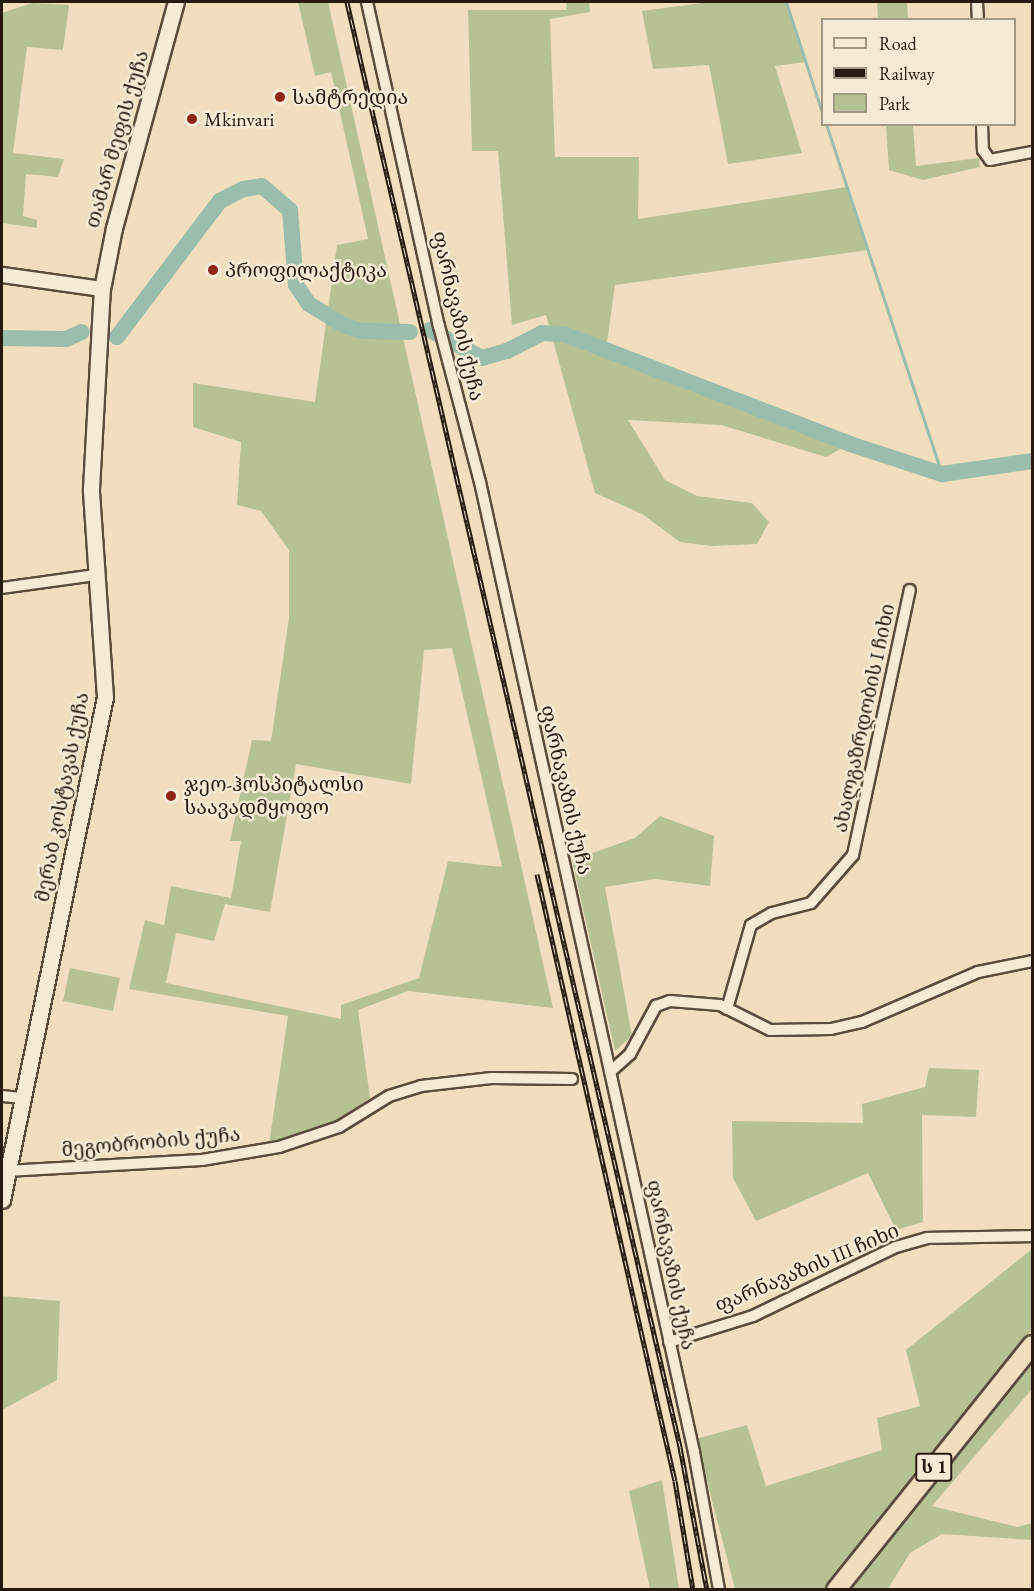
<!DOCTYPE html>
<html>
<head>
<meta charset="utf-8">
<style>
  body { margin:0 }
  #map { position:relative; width:1034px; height:1591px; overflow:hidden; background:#f0debf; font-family:"EB Garamond","Noto Serif Georgian",serif }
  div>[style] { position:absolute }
  .green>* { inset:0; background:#b7c294 }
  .stream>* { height:3px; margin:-1.5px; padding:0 1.5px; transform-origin:1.5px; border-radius:1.5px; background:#9bbdac }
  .river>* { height:16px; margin:-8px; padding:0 8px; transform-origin:8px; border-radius:8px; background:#9bbdac }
  .roads { filter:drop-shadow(2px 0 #5a4b3c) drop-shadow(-2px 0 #5a4b3c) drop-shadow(0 2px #5a4b3c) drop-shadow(0 -2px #5a4b3c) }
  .minor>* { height:10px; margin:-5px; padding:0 5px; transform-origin:5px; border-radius:5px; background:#f5ead5 }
  .tertiary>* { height:14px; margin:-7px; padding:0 7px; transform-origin:7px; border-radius:7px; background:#f5ead5 }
  .secondary>* { height:15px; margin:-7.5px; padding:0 7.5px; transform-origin:7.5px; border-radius:7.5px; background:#f5ead5 }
  .trunk>* { height:18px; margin:-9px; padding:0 9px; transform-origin:9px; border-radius:9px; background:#f0debf }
  .rail>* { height:5px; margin-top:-2.5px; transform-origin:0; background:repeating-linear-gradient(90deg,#f5ead5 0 9px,#281a10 0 18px); box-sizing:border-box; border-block:2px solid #281a10 }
  .dots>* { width:16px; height:16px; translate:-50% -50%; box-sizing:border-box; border:3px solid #f5ead5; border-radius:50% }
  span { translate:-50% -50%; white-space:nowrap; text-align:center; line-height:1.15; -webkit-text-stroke:5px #f5ead5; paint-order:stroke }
  .shield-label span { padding:2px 4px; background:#f5ead5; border:2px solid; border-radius:4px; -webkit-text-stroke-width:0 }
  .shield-label { font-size:18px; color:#281a10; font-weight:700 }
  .poi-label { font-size:20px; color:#281a10 }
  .left { translate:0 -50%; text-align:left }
  .street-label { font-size:20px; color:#281a10 }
  .frame { position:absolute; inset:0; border:3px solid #281a10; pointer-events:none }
  .legend { position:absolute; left:821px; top:18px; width:195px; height:108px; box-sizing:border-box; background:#f5ead5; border:2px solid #a39786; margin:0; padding:8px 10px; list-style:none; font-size:18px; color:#281a10 }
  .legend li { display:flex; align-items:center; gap:12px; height:30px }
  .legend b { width:30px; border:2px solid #a39786 }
</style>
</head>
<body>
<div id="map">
  <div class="green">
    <i style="clip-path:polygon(evenodd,298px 2px,328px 2px,553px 1008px,408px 991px,358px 1010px,370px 1098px,333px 1123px,269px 1144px,288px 1016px,129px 989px,145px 920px,164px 925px,171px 886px,231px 898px,241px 841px,230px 841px,252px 740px,271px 741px,289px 618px,289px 550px,261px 511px,237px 505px,241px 442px,193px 427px,193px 383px,315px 402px,337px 245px,368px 239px,331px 72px,315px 76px,298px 2px,452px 648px,502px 867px,448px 861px,419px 978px,341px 1005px,341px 1019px,166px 983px,176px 933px,214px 941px,225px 904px,270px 912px,296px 764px,411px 784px,424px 650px,452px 648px)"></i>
    <i style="clip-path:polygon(567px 2px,589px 2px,590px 12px,550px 19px,555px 157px,639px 157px,638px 219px,847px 187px,868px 250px,615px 285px,606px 350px,850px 444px,826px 457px,721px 425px,628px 420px,665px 480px,697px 496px,752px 503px,769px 522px,757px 544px,711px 546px,680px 542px,642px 514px,595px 493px,546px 315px,512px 325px,498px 151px,472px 151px,468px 10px,566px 10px)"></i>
    <i style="clip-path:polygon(710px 2px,786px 2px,806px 62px,775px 66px,802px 153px,728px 164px,709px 65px,653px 69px,642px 11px)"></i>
    <i style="clip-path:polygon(877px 2px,907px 2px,908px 19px,878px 19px)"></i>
    <i style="clip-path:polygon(32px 3px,69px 5px,63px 50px,27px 47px,13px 153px,64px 159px,58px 177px,26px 174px,23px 216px,37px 220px,37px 228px,2px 223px,2px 13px)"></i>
    <i style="clip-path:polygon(886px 125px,913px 125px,916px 166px,979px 158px,980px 167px,923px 180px,889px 170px)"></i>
    <i style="clip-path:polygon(660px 816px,714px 836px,710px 886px,655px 879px,605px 887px,632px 1036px,615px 1051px,572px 860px,635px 838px)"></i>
    <i style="clip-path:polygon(70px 968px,120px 978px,113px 1011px,63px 1001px)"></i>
    <i style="clip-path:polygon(929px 1068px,979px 1070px,976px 1117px,922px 1115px,923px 1222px,896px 1230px,868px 1173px,756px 1221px,733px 1178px,732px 1121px,863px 1123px,862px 1104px,925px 1087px)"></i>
    <i style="clip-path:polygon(1032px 1249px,1032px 1330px,824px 1589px,735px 1589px,696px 1439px,747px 1425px,766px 1486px,882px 1450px,877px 1418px,920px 1406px,906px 1350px)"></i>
    <i style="clip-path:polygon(2px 1296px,60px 1301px,57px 1380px,2px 1410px)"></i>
    <i style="clip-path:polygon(1032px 1355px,1032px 1389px,932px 1506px,1017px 1527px,1032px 1523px,1032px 1540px,942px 1534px,910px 1553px,888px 1589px,847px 1590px)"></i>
    <i style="clip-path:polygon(662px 1480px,679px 1589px,650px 1589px,629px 1491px)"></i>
  </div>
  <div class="stream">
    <i style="left:786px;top:2px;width:117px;rotate:72deg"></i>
    <i style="left:826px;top:124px;width:369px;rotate:71.7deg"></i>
  </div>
  <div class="river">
    <i style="left:430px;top:330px;width:59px;rotate:28.3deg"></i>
    <i style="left:482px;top:358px;width:26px;rotate:-16deg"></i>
    <i style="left:507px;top:351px;width:39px;rotate:-27deg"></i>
    <i style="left:542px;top:333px;width:22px;rotate:3deg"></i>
    <i style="left:564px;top:334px;width:306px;rotate:21deg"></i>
    <i style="left:850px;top:444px;width:97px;rotate:18.1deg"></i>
    <i style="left:942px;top:474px;width:91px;rotate:-8.2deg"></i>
    <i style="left:117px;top:337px;width:171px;rotate:-52.9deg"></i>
    <i style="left:220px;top:201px;width:27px;rotate:-27deg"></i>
    <i style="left:244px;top:189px;width:18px;rotate:-9deg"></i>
    <i style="left:262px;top:186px;width:37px;rotate:41deg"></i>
    <i style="left:290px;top:210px;width:75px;rotate:85.4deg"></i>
    <i style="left:296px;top:285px;width:23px;rotate:56deg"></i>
    <i style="left:309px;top:304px;width:42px;rotate:31.4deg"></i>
    <i style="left:345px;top:326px;width:19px;rotate:16deg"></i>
    <i style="left:363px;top:331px;width:47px;rotate:1.2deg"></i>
    <i style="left:2px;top:338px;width:64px;rotate:0.9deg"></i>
    <i style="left:66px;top:339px;width:17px;rotate:-24deg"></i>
  </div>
  <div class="roads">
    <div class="minor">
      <i style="left:367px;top:2px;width:332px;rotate:77.5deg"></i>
      <i style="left:439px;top:326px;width:161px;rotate:75.3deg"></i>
      <i style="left:480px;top:482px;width:993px;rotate:77.56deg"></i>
      <i style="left:694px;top:1452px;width:140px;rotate:79.7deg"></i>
      <i style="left:977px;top:2px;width:18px;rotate:87deg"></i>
      <i style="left:982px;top:124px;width:26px;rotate:88deg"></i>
      <i style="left:983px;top:150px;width:12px;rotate:55deg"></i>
      <i style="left:990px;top:160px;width:43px;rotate:-10.8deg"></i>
      <i style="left:2px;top:588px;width:95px;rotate:-7.9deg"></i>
      <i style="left:727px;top:1009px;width:87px;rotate:-74.1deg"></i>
      <i style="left:751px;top:925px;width:24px;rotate:-30deg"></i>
      <i style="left:772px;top:913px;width:40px;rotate:-14.4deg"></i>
      <i style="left:811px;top:903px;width:64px;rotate:-48.8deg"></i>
      <i style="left:853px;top:855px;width:271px;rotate:-77.9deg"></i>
      <i style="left:610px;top:1072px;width:27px;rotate:-42deg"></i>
      <i style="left:630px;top:1054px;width:55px;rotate:-61.6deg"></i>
      <i style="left:656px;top:1006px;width:15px;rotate:-20deg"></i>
      <i style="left:670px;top:1001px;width:50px;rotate:4.6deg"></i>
      <i style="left:720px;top:1005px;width:56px;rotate:26.6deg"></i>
      <i style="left:770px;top:1030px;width:61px;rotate:-0.9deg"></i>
      <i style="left:831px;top:1029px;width:32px;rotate:-13deg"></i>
      <i style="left:862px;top:1022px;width:126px;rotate:-23.3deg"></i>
      <i style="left:978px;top:972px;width:55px;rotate:-11.5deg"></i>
      <i style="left:2px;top:1096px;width:20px;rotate:6deg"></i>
      <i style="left:6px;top:1171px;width:196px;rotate:-3.2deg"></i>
      <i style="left:202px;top:1160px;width:78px;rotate:-9.6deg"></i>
      <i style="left:279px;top:1147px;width:63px;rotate:-18.4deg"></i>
      <i style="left:339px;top:1127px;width:59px;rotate:-31.8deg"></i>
      <i style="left:389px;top:1096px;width:34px;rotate:-17deg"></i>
      <i style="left:421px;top:1086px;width:71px;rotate:-6.4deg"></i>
      <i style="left:492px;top:1078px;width:80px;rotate:0.7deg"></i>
      <i style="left:669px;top:1342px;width:88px;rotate:-17.2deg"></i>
      <i style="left:753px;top:1316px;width:159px;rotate:-25.8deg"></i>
      <i style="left:896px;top:1247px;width:33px;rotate:-16deg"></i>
      <i style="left:928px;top:1238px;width:104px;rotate:-1.1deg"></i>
    </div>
    <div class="tertiary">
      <i style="left:2px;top:275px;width:101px;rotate:8deg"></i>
    </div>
    <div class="secondary">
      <i style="left:2px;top:1200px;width:513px;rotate:-78.43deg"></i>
      <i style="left:105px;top:697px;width:208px;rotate:-93.9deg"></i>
      <i style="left:91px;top:489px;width:200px;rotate:-86.9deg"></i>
      <i style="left:102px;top:289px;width:62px;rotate:-78.9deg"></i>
      <i style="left:114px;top:228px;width:234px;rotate:-74.7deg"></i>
    </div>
    <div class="trunk">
      <i style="left:836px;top:1590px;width:314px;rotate:-51.3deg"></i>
    </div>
  </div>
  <div class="rail">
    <i style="left:347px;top:2px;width:1483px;rotate:77.02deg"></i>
    <i style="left:680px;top:1447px;width:146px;rotate:79.3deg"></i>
    <i style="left:537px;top:874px;width:622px;rotate:77.19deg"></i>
    <i style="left:675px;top:1481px;width:110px;rotate:80.6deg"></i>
  </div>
  <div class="dots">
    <i style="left:280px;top:97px;background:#8f2418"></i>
    <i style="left:192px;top:119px;background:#8f2418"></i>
    <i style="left:213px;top:270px;background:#8f2418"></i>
    <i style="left:171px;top:796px;background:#8f2418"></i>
  </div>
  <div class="shield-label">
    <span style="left:934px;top:1467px">ს 1</span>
  </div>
  <div class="poi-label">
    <span class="left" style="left:292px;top:97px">სამტრედია</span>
    <span class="left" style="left:204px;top:119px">Mkinvari</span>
    <span class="left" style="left:225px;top:270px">პროფილაქტიკა</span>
    <span class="left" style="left:184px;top:796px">ჯეო-ჰოსპიტალსი<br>საავადმყოფო</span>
  </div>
  <div class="street-label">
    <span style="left:117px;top:139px;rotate:-74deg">თამარ მეფის ქუჩა</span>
    <span style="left:458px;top:316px;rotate:77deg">ფარნავაზის ქუჩა</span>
    <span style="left:864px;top:718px;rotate:-78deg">ახალგაზრდობის I ჩიხი</span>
    <span style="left:566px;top:790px;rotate:77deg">ფარნავაზის ქუჩა</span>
    <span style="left:62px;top:797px;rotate:-79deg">მერაბ კოსტავას ქუჩა</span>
    <span style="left:151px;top:1142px;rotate:-5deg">მეგობრობის ქუჩა</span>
    <span style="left:671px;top:1265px;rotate:78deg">ფარნავაზის ქუჩა</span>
    <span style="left:807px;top:1268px;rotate:-23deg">ფარნავაზის III ჩიხი</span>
  </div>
  <div class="frame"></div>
  <ul class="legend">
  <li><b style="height:8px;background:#f5ead5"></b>Road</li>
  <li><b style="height:8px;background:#281a10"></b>Railway</li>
  <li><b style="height:16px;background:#b7c294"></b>Park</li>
  </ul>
</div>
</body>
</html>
